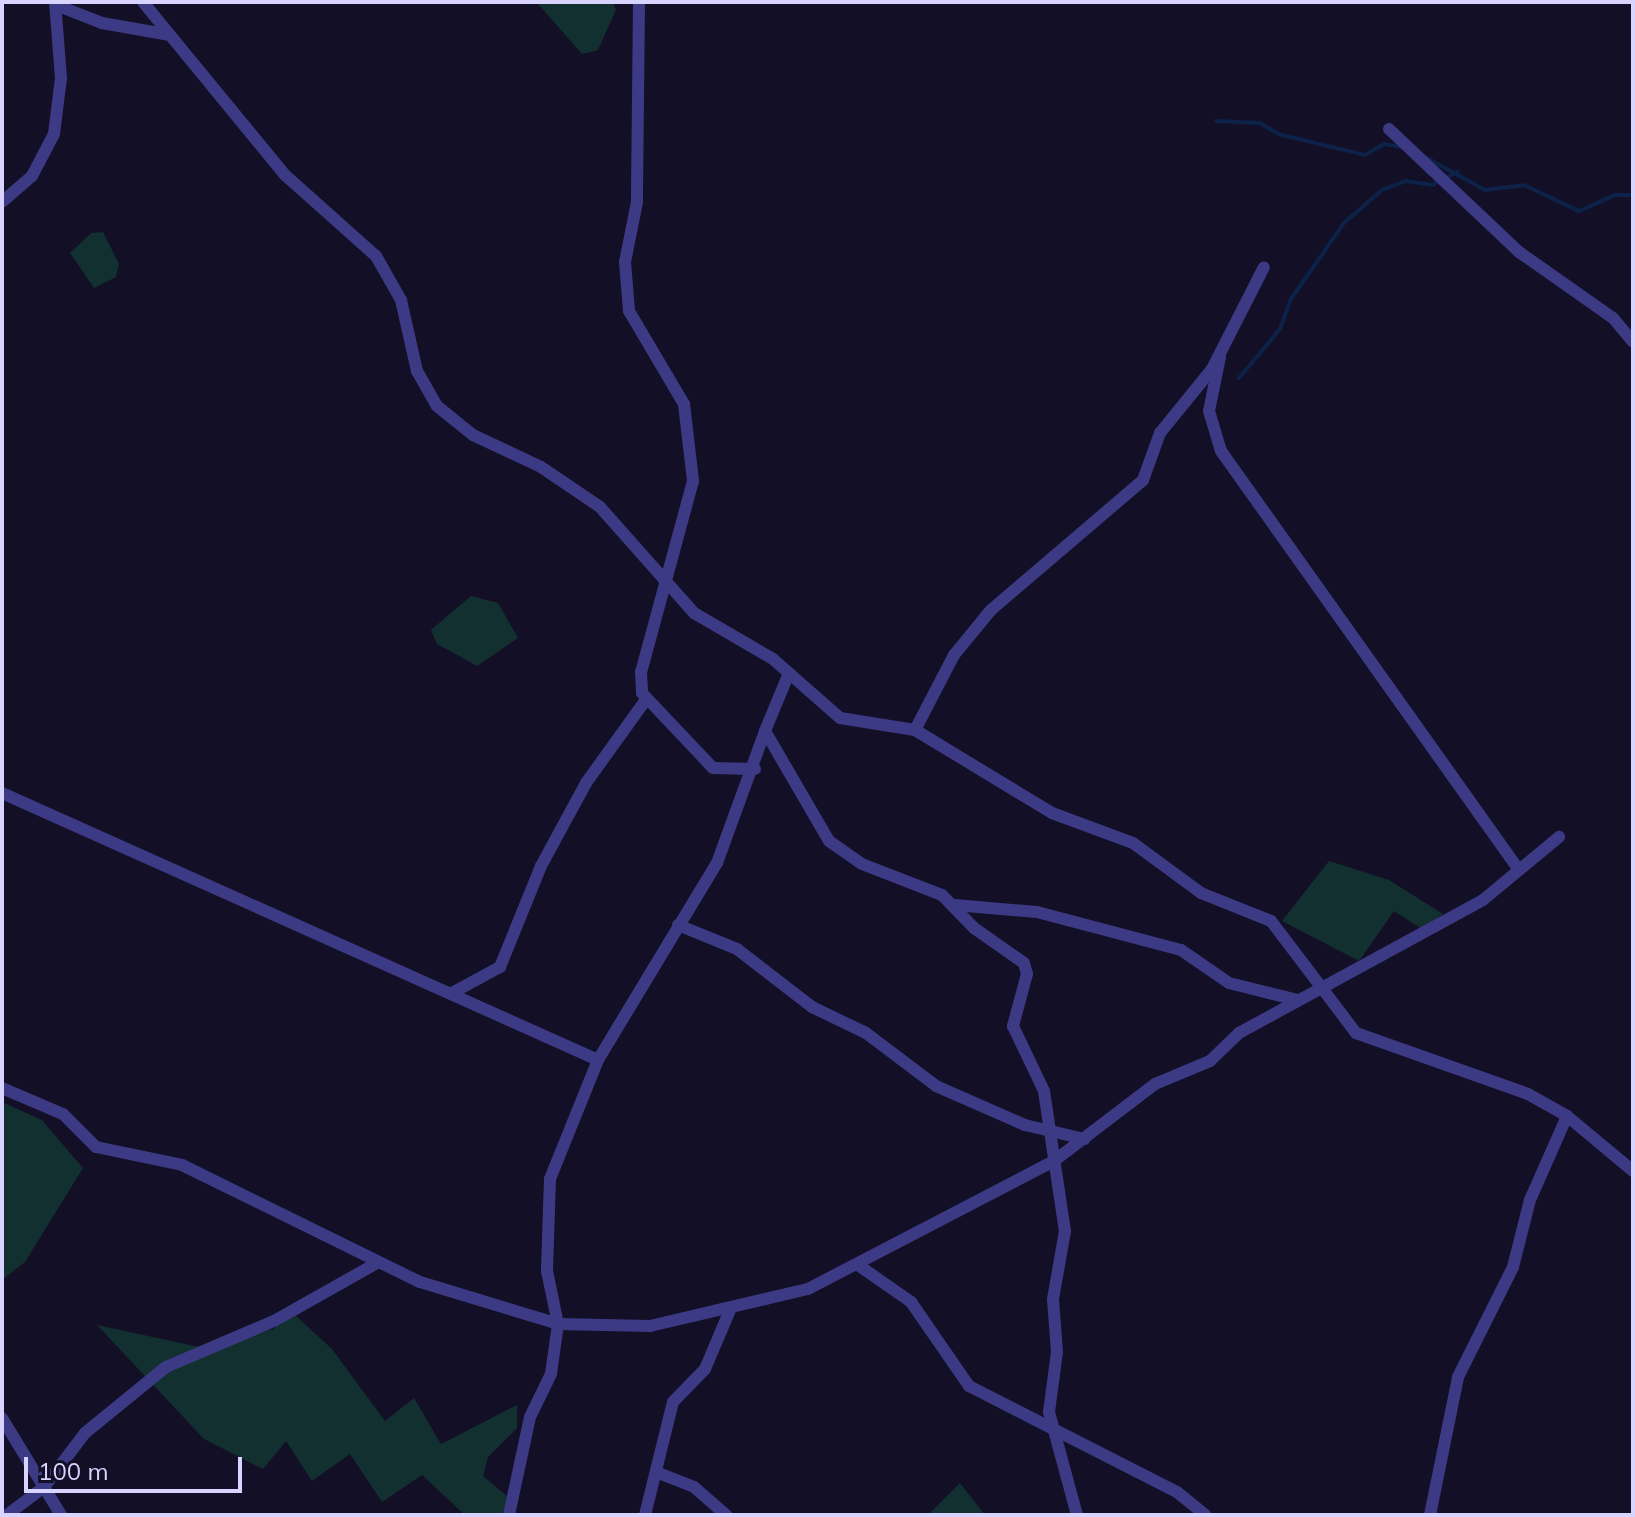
<!DOCTYPE html>
<html>
<head>
<meta charset="utf-8">
<style>
  body { margin:0 }
  #map { position:relative; width:1635px; height:1517px; overflow:hidden; background:#130f26; font-family:Mulish,sans-serif }
  div>[style] { position:absolute }
  .green>* { inset:0; background:#12302f }
  .stream>* { height:4px; margin:-2px; padding:0 2px; transform-origin:2px; border-radius:2px; background:#0c2248 }
  .minor>* { height:12px; margin:-6px; padding:0 6px; transform-origin:6px; border-radius:6px; background:#3d3a85 }
  span { translate:-50% -50%; white-space:nowrap; text-align:center; line-height:1.15; -webkit-text-stroke:6px #130f26; paint-order:stroke }
  .frame { position:absolute; inset:0; border:4px solid #d9d4ff; pointer-events:none }
  .scale { position:absolute; left:24px; top:1457px; width:218px; height:36px; box-sizing:border-box; border:4px solid #d9d4ff; border-top:0; padding-left:10px; font-size:24px; line-height:28px; white-space:nowrap; color:#d9d4ff; -webkit-text-stroke:6px #130f26; paint-order:stroke }
</style>
</head>
<body>
<div id="map">
  <div class="green">
    <i style="clip-path:polygon(613px 2px,616px 10px,598px 50px,582px 54px,538px 4px)"></i>
    <i style="clip-path:polygon(103px 232px,119px 264px,116px 277px,94px 288px,70px 253px,91px 233px)"></i>
    <i style="clip-path:polygon(471px 596px,498px 603px,518px 638px,477px 666px,437px 644px,431px 630px)"></i>
    <i style="clip-path:polygon(1329px 861px,1389px 880px,1443px 914px,1422px 929px,1394px 911px,1359px 961px,1282px 921px)"></i>
    <i style="clip-path:polygon(2px 1102px,42px 1120px,83px 1168px,25px 1262px,2px 1280px)"></i>
    <i style="clip-path:polygon(295px 1315px,332px 1349px,385px 1421px,414px 1398px,441px 1444px,517px 1405px,517px 1428px,488px 1457px,483px 1476px,513px 1501px,510px 1515px,465px 1515px,422px 1475px,382px 1502px,350px 1454px,312px 1481px,286px 1441px,263px 1469px,204px 1439px,97px 1325px,204px 1348px,273px 1329px)"></i>
    <i style="clip-path:polygon(960px 1483px,985px 1515px,928px 1515px)"></i>
  </div>
  <div class="stream">
    <i style="left:1216px;top:121px;width:44px;rotate:2.6deg"></i>
    <i style="left:1260px;top:123px;width:21px;rotate:31deg"></i>
    <i style="left:1278px;top:134px;width:89px;rotate:13.6deg"></i>
    <i style="left:1365px;top:155px;width:22px;rotate:-30deg"></i>
    <i style="left:1384px;top:144px;width:17px;rotate:10deg"></i>
    <i style="left:1427px;top:158px;width:66px;rotate:28.9deg"></i>
    <i style="left:1485px;top:190px;width:39px;rotate:-7deg"></i>
    <i style="left:1524px;top:185px;width:61px;rotate:25.3deg"></i>
    <i style="left:1579px;top:211px;width:39px;rotate:-24deg"></i>
    <i style="left:1615px;top:195px;width:18px"></i>
    <i style="left:1239px;top:378px;width:64px;rotate:-50.1deg"></i>
    <i style="left:1280px;top:329px;width:32px;rotate:-70deg"></i>
    <i style="left:1291px;top:299px;width:93px;rotate:-55.1deg"></i>
    <i style="left:1344px;top:223px;width:50px;rotate:-41deg"></i>
    <i style="left:1382px;top:190px;width:25px;rotate:-21deg"></i>
    <i style="left:1405px;top:181px;width:27px;rotate:8deg"></i>
    <i style="left:1432px;top:185px;width:29px;rotate:-27deg"></i>
  </div>
  <div class="minor">
    <i style="left:143px;top:2px;width:43px;rotate:50.7deg"></i>
    <i style="left:639px;top:2px;width:200px;rotate:90.6deg"></i>
    <i style="left:637px;top:202px;width:61px;rotate:101.3deg"></i>
    <i style="left:625px;top:262px;width:49px;rotate:85.3deg"></i>
    <i style="left:629px;top:311px;width:108px;rotate:59.4deg"></i>
    <i style="left:684px;top:404px;width:78px;rotate:83.3deg"></i>
    <i style="left:693px;top:481px;width:198px;rotate:105.2deg"></i>
    <i style="left:641px;top:672px;width:21px;rotate:87deg"></i>
    <i style="left:642px;top:693px;width:103px;rotate:46.6deg"></i>
    <i style="left:713px;top:768px;width:42px;rotate:1.4deg"></i>
    <i style="left:56px;top:5px;width:49px;rotate:21.4deg"></i>
    <i style="left:102px;top:23px;width:69px;rotate:10deg"></i>
    <i style="left:170px;top:35px;width:181px;rotate:50.6deg"></i>
    <i style="left:285px;top:175px;width:122px;rotate:41.7deg"></i>
    <i style="left:376px;top:256px;width:51px;rotate:60.4deg"></i>
    <i style="left:401px;top:300px;width:73px;rotate:77.3deg"></i>
    <i style="left:417px;top:371px;width:40px;rotate:60.3deg"></i>
    <i style="left:437px;top:406px;width:46px;rotate:38.9deg"></i>
    <i style="left:473px;top:435px;width:75px;rotate:25.2deg"></i>
    <i style="left:541px;top:467px;width:71px;rotate:34.1deg"></i>
    <i style="left:600px;top:507px;width:142px;rotate:48.4deg"></i>
    <i style="left:694px;top:613px;width:91px;rotate:30.2deg"></i>
    <i style="left:773px;top:659px;width:89px;rotate:41.4deg"></i>
    <i style="left:840px;top:718px;width:76px;rotate:9.1deg"></i>
    <i style="left:915px;top:730px;width:160px;rotate:31.2deg"></i>
    <i style="left:1052px;top:813px;width:86px;rotate:20.3deg"></i>
    <i style="left:1133px;top:843px;width:84px;rotate:36.3deg"></i>
    <i style="left:1201px;top:893px;width:75px;rotate:21.8deg"></i>
    <i style="left:1271px;top:921px;width:141px;rotate:52.8deg"></i>
    <i style="left:1356px;top:1033px;width:182px;rotate:19.5deg"></i>
    <i style="left:1528px;top:1094px;width:45px;rotate:29.4deg"></i>
    <i style="left:1567px;top:1116px;width:86px;rotate:39.8deg"></i>
    <i style="left:1389px;top:129px;width:179px;rotate:43.4deg"></i>
    <i style="left:1519px;top:252px;width:115px;rotate:35.1deg"></i>
    <i style="left:1613px;top:318px;width:31px;rotate:50deg"></i>
    <i style="left:2px;top:202px;width:40px;rotate:-41deg"></i>
    <i style="left:32px;top:176px;width:47px;rotate:-62.4deg"></i>
    <i style="left:54px;top:134px;width:56px;rotate:-82.9deg"></i>
    <i style="left:61px;top:78px;width:76px;rotate:-94.5deg"></i>
    <i style="left:1220px;top:357px;width:55px;rotate:101.5deg"></i>
    <i style="left:1209px;top:411px;width:42px;rotate:73.3deg"></i>
    <i style="left:1221px;top:451px;width:514px;rotate:54.58deg"></i>
    <i style="left:789px;top:673px;width:63px;rotate:112.5deg"></i>
    <i style="left:765px;top:731px;width:127px;rotate:59.8deg"></i>
    <i style="left:829px;top:841px;width:40px;rotate:34.9deg"></i>
    <i style="left:862px;top:864px;width:86px;rotate:21.2deg"></i>
    <i style="left:942px;top:895px;width:46px;rotate:45.9deg"></i>
    <i style="left:974px;top:928px;width:61px;rotate:35deg"></i>
    <i style="left:1024px;top:963px;width:11px;rotate:75deg"></i>
    <i style="left:1027px;top:974px;width:54px;rotate:105.1deg"></i>
    <i style="left:1013px;top:1026px;width:72px;rotate:64.5deg"></i>
    <i style="left:1044px;top:1091px;width:142px;rotate:81.5deg"></i>
    <i style="left:1065px;top:1231px;width:69px;rotate:100deg"></i>
    <i style="left:1053px;top:1299px;width:53px;rotate:85.7deg"></i>
    <i style="left:1057px;top:1352px;width:61px;rotate:97.6deg"></i>
    <i style="left:1049px;top:1412px;width:107px;rotate:74.8deg"></i>
    <i style="left:915px;top:730px;width:85px;rotate:-62.5deg"></i>
    <i style="left:954px;top:655px;width:58px;rotate:-50.6deg"></i>
    <i style="left:991px;top:610px;width:200px;rotate:-40.5deg"></i>
    <i style="left:1143px;top:480px;width:50px;rotate:-70.1deg"></i>
    <i style="left:1160px;top:433px;width:82px;rotate:-50.9deg"></i>
    <i style="left:1212px;top:369px;width:114px;rotate:-63deg"></i>
    <i style="left:2px;top:793px;width:653px;rotate:24.13deg"></i>
    <i style="left:598px;top:1060px;width:128px;rotate:112deg"></i>
    <i style="left:550px;top:1179px;width:92px;rotate:91.9deg"></i>
    <i style="left:547px;top:1271px;width:54px;rotate:78.3deg"></i>
    <i style="left:558px;top:1324px;width:50px;rotate:98deg"></i>
    <i style="left:551px;top:1374px;width:48px;rotate:116deg"></i>
    <i style="left:530px;top:1417px;width:100px;rotate:102.1deg"></i>
    <i style="left:955px;top:905px;width:82px;rotate:4.9deg"></i>
    <i style="left:1037px;top:912px;width:149px;rotate:14.8deg"></i>
    <i style="left:1181px;top:950px;width:58px;rotate:34.5deg"></i>
    <i style="left:1229px;top:983px;width:70px;rotate:14deg"></i>
    <i style="left:678px;top:925px;width:64px;rotate:22.1deg"></i>
    <i style="left:737px;top:949px;width:95px;rotate:37.7deg"></i>
    <i style="left:812px;top:1007px;width:60px;rotate:25.7deg"></i>
    <i style="left:866px;top:1033px;width:88px;rotate:37.1deg"></i>
    <i style="left:936px;top:1086px;width:97px;rotate:23.7deg"></i>
    <i style="left:1025px;top:1125px;width:61px;rotate:13.3deg"></i>
    <i style="left:452px;top:993px;width:55px;rotate:-28.4deg"></i>
    <i style="left:500px;top:967px;width:109px;rotate:-67.9deg"></i>
    <i style="left:541px;top:866px;width:94px;rotate:-61.5deg"></i>
    <i style="left:586px;top:783px;width:101px;rotate:-54.3deg"></i>
    <i style="left:598px;top:1060px;width:230px;rotate:-58.9deg"></i>
    <i style="left:717px;top:863px;width:140px;rotate:-70deg"></i>
    <i style="left:2px;top:1088px;width:66px;rotate:23.1deg"></i>
    <i style="left:63px;top:1114px;width:47px;rotate:45deg"></i>
    <i style="left:96px;top:1147px;width:88px;rotate:11.8deg"></i>
    <i style="left:182px;top:1165px;width:265px;rotate:26.2deg"></i>
    <i style="left:420px;top:1282px;width:144px;rotate:16.9deg"></i>
    <i style="left:558px;top:1324px;width:92px;rotate:1.2deg"></i>
    <i style="left:650px;top:1326px;width:162px;rotate:-13.2deg"></i>
    <i style="left:808px;top:1289px;width:277px;rotate:-27.5deg"></i>
    <i style="left:1054px;top:1161px;width:127px;rotate:-37.3deg"></i>
    <i style="left:1155px;top:1084px;width:60px;rotate:-22.7deg"></i>
    <i style="left:1210px;top:1061px;width:40px;rotate:-44deg"></i>
    <i style="left:1239px;top:1033px;width:278px;rotate:-28.6deg"></i>
    <i style="left:1483px;top:900px;width:99px;rotate:-39.7deg"></i>
    <i style="left:858px;top:1265px;width:65px;rotate:34.9deg"></i>
    <i style="left:911px;top:1302px;width:102px;rotate:55.4deg"></i>
    <i style="left:969px;top:1386px;width:233px;rotate:27deg"></i>
    <i style="left:1177px;top:1492px;width:36px;rotate:39deg"></i>
    <i style="left:2px;top:1418px;width:114px;rotate:58.7deg"></i>
    <i style="left:656px;top:1472px;width:41px;rotate:21.5deg"></i>
    <i style="left:694px;top:1487px;width:43px;rotate:41.2deg"></i>
    <i style="left:7px;top:1515px;width:46px;rotate:-37.1deg"></i>
    <i style="left:44px;top:1487px;width:68px;rotate:-52.8deg"></i>
    <i style="left:85px;top:1433px;width:104px;rotate:-39.2deg"></i>
    <i style="left:166px;top:1367px;width:117px;rotate:-23.1deg"></i>
    <i style="left:274px;top:1321px;width:116px;rotate:-29.4deg"></i>
    <i style="left:645px;top:1515px;width:116px;rotate:-76.1deg"></i>
    <i style="left:673px;top:1402px;width:46px;rotate:-45.9deg"></i>
    <i style="left:705px;top:1369px;width:64px;rotate:-67deg"></i>
    <i style="left:1430px;top:1515px;width:141px;rotate:-78.5deg"></i>
    <i style="left:1458px;top:1377px;width:123px;rotate:-63.4deg"></i>
    <i style="left:1513px;top:1267px;width:69px;rotate:-75.8deg"></i>
    <i style="left:1530px;top:1200px;width:92px;rotate:-66.2deg"></i>
  </div>
  <div class="frame"></div>
  <div class="scale">100 m</div>
</div>
</body>
</html>
